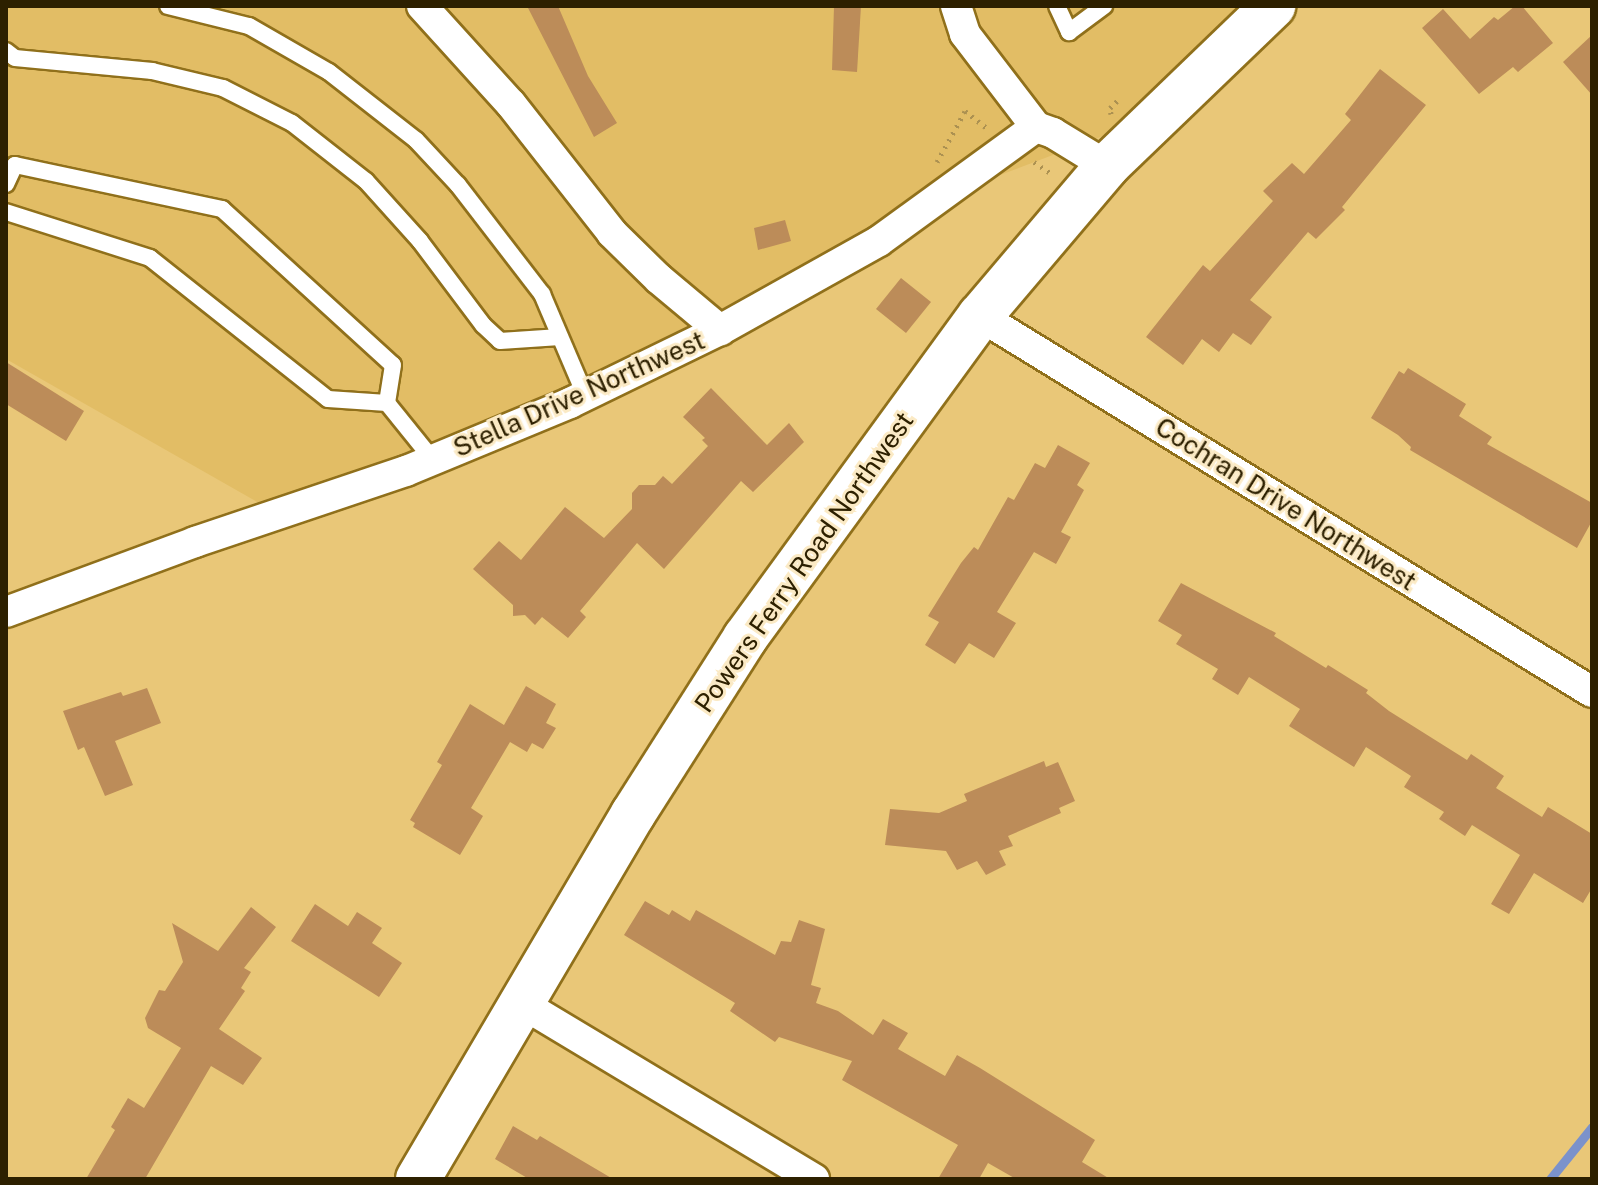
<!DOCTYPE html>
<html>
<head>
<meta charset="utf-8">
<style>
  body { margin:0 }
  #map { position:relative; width:1598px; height:1185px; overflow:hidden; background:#e9c778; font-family:"Public Sans",sans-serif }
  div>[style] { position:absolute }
  .built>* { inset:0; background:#e2bd65 }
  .stream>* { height:9px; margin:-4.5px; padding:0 4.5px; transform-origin:4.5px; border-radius:4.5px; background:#7b92cb }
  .building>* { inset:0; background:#bc8c59 }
  .path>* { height:5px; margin-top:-2.5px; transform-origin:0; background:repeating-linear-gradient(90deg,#ac9151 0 2px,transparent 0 8px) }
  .roads { filter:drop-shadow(2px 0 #90701b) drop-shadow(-2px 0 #90701b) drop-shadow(0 2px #90701b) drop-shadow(0 -2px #90701b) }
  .lane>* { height:16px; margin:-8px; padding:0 8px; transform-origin:8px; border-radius:8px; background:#fff }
  .street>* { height:30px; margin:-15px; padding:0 15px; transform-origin:15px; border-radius:15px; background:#fff }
  .secondary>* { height:44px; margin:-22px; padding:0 22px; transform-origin:22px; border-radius:22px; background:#fff }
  span { translate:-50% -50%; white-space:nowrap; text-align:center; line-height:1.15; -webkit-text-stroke:6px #fbeac5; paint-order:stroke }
  .street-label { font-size:26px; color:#2d2000 }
  .frame { position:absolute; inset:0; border:8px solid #2d2000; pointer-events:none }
</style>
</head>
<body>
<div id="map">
  <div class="built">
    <i style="clip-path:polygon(6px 6px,1286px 6px,1174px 109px,953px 193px,686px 363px,287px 519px,6px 359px)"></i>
  </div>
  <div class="stream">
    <i style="left:1550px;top:1179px;width:67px;rotate:-51.1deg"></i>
  </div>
  <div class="building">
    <i style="clip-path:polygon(527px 6px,558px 6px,588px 76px,617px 123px,594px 137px)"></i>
    <i style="clip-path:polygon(834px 6px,861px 6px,857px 72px,832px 70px)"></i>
    <i style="clip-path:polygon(1515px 6px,1522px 6px,1553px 43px,1518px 72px,1513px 67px,1479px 94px,1422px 28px,1443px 9px,1470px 39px,1494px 17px,1498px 20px)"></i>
    <i style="clip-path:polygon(1592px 35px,1592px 95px,1563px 62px)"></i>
    <i style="clip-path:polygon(1380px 69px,1426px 105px,1342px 207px,1345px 210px,1316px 239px,1308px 232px,1250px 300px,1272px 317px,1251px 345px,1233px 333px,1219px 352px,1202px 339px,1183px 365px,1146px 337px,1203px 265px,1210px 271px,1273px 201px,1263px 191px,1292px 163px,1304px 174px,1351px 120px,1345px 114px)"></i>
    <i style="clip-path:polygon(785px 220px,791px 241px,758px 250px,754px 228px)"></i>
    <i style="clip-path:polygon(901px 278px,931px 302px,906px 333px,876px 309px)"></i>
    <i style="clip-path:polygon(6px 362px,84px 411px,66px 441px,6px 404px)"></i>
    <i style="clip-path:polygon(1408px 368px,1466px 404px,1459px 416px,1492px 437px,1487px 444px,1592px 503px,1592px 521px,1577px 548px,1410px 450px,1411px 447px,1398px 435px,1371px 418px,1399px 371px,1404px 374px)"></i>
    <i style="clip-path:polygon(711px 388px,767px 445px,789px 423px,804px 442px,753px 492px,741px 481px,664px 569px,637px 543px,580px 611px,586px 617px,568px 638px,542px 617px,535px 625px,525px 615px,513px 616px,513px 605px,473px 569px,499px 541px,521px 560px,565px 507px,604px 538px,632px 509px,632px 493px,639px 485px,655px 485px,663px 476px,672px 484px,708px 446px,702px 440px,705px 438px,683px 417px)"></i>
    <i style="clip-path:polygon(1058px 445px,1090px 463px,1077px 485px,1084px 490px,1061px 532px,1071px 537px,1056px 564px,1034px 552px,997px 612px,1016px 623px,994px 658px,969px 643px,955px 664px,925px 645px,939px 622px,928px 616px,961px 563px,974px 547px,978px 550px,1008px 497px,1014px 500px,1035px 463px,1045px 468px)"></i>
    <i style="clip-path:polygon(1181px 583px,1276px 633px,1274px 636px,1326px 668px,1328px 665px,1368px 690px,1366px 693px,1389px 711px,1467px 760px,1471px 754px,1504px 776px,1496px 788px,1542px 817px,1548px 807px,1592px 834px,1592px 888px,1583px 903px,1534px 873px,1509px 914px,1491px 904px,1520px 855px,1472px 825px,1465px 836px,1439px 819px,1444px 812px,1404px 787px,1411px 776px,1366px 747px,1354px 767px,1289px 726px,1300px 709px,1249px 677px,1238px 695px,1212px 679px,1218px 669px,1176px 644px,1182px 635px,1158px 621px)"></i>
    <i style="clip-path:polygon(526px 686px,556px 704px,546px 723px,556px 728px,543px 749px,532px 743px,527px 752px,510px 742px,471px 808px,483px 816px,460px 855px,413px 827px,415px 823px,410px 820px,442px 765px,437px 762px,470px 704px,504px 725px)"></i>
    <i style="clip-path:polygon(147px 688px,161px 723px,115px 741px,133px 785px,105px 796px,84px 747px,78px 750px,63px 711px,121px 692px,123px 696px)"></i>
    <i style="clip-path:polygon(1044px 761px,1046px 767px,1058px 762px,1075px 801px,1059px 808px,1061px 813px,1008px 836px,1013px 846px,999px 851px,1006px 865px,986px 875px,977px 861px,957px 870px,946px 851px,885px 845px,890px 809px,939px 813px,967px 801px,964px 794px)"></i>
    <i style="clip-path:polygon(645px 901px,669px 915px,672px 910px,690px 921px,696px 910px,775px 955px,781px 941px,791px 942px,799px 920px,825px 929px,811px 985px,821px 988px,816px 1003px,838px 1011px,873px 1035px,883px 1019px,908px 1033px,898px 1049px,945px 1076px,957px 1055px,980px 1068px,1095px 1140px,1082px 1162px,1110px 1179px,1016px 1179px,988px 1163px,979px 1179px,938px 1179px,958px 1145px,842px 1080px,852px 1061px,779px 1037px,775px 1042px,730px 1011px,735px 1003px,624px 935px)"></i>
    <i style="clip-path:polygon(315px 904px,348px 926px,357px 912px,382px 928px,372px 943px,402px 963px,379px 997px,291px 941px)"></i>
    <i style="clip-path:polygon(251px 907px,276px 927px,244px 968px,251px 972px,241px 988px,245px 991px,219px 1029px,262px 1058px,243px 1085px,211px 1066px,145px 1179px,86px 1179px,115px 1130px,111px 1127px,128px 1098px,144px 1108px,181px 1048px,148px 1028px,145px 1018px,159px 990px,165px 991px,183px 962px,172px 923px,218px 951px)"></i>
    <i style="clip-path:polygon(513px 1126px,537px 1140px,540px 1136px,613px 1179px,529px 1179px,495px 1159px)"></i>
  </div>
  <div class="path">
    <i style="left:1111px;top:114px;width:6px;rotate:-99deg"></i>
    <i style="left:1110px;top:108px;width:16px;rotate:-45deg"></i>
    <i style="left:937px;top:162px;width:58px;rotate:-61.2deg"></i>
    <i style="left:965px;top:111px;width:28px;rotate:38deg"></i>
    <i style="left:1034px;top:162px;width:22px;rotate:34deg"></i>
  </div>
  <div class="roads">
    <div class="lane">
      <i style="left:168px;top:6px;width:83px;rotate:13.9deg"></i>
      <i style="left:249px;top:26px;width:92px;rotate:29.9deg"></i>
      <i style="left:329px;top:72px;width:110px;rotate:38deg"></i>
      <i style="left:416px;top:140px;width:62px;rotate:47deg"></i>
      <i style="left:458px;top:185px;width:138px;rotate:52.4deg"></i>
      <i style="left:542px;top:294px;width:110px;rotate:66.9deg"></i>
      <i style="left:1057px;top:6px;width:29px;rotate:65deg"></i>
      <i style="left:1069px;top:32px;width:44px;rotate:-36.6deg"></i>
      <i style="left:6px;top:51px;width:11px;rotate:38deg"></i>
      <i style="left:15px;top:58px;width:138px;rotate:5.4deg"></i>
      <i style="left:152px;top:71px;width:73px;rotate:13.5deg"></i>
      <i style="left:223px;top:88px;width:77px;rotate:26.9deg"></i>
      <i style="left:292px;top:123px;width:94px;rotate:38.1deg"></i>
      <i style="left:366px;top:181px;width:81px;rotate:48deg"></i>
      <i style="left:420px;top:241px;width:105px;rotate:53.1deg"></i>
      <i style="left:483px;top:325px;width:23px;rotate:43deg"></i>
      <i style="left:500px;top:341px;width:60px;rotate:-3.8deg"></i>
      <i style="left:6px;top:184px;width:21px;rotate:-65deg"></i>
      <i style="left:15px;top:165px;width:212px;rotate:12deg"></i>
      <i style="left:222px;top:209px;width:231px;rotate:42.4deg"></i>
      <i style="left:393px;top:365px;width:38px;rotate:99deg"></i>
      <i style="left:6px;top:212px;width:151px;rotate:17.7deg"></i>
      <i style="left:150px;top:258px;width:227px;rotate:38.4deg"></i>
      <i style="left:328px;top:399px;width:59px;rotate:3.9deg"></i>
      <i style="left:387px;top:403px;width:73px;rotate:51.1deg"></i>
    </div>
    <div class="street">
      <i style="left:422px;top:6px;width:132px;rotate:47.8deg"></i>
      <i style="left:511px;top:104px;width:164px;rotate:51.9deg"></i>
      <i style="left:612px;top:233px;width:66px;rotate:44.4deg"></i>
      <i style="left:659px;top:279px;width:80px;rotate:39.9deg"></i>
      <i style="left:956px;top:6px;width:29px;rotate:72deg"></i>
      <i style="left:965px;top:34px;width:117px;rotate:52.6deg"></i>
      <i style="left:1036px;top:127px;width:18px;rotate:19deg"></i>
      <i style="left:1053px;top:133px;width:63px;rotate:31.4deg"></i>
      <i style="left:980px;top:316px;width:718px;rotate:31.57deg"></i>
      <i style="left:6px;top:612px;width:202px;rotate:-20.3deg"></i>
      <i style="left:195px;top:542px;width:223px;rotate:-18.6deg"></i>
      <i style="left:406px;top:471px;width:178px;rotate:-22.5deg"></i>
      <i style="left:570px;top:403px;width:167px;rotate:-26deg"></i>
      <i style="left:720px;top:330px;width:182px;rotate:-29.2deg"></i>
      <i style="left:879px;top:241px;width:194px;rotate:-36deg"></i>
      <i style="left:521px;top:1003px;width:342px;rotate:31deg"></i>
    </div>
    <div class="secondary">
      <i style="left:418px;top:1179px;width:424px;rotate:-59.5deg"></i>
      <i style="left:633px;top:814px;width:209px;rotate:-57.5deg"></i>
      <i style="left:745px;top:638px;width:399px;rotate:-53.9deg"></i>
      <i style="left:980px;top:316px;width:197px;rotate:-49.7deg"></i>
      <i style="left:1107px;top:166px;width:231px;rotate:-43.9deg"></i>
    </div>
  </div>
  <div class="street-label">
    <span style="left:579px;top:394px;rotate:-24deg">Stella Drive Northwest</span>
    <span style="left:1286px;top:504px;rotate:32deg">Cochran Drive Northwest</span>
    <span style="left:804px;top:562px;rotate:-55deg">Powers Ferry Road Northwest</span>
  </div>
  <div class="frame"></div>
</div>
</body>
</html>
